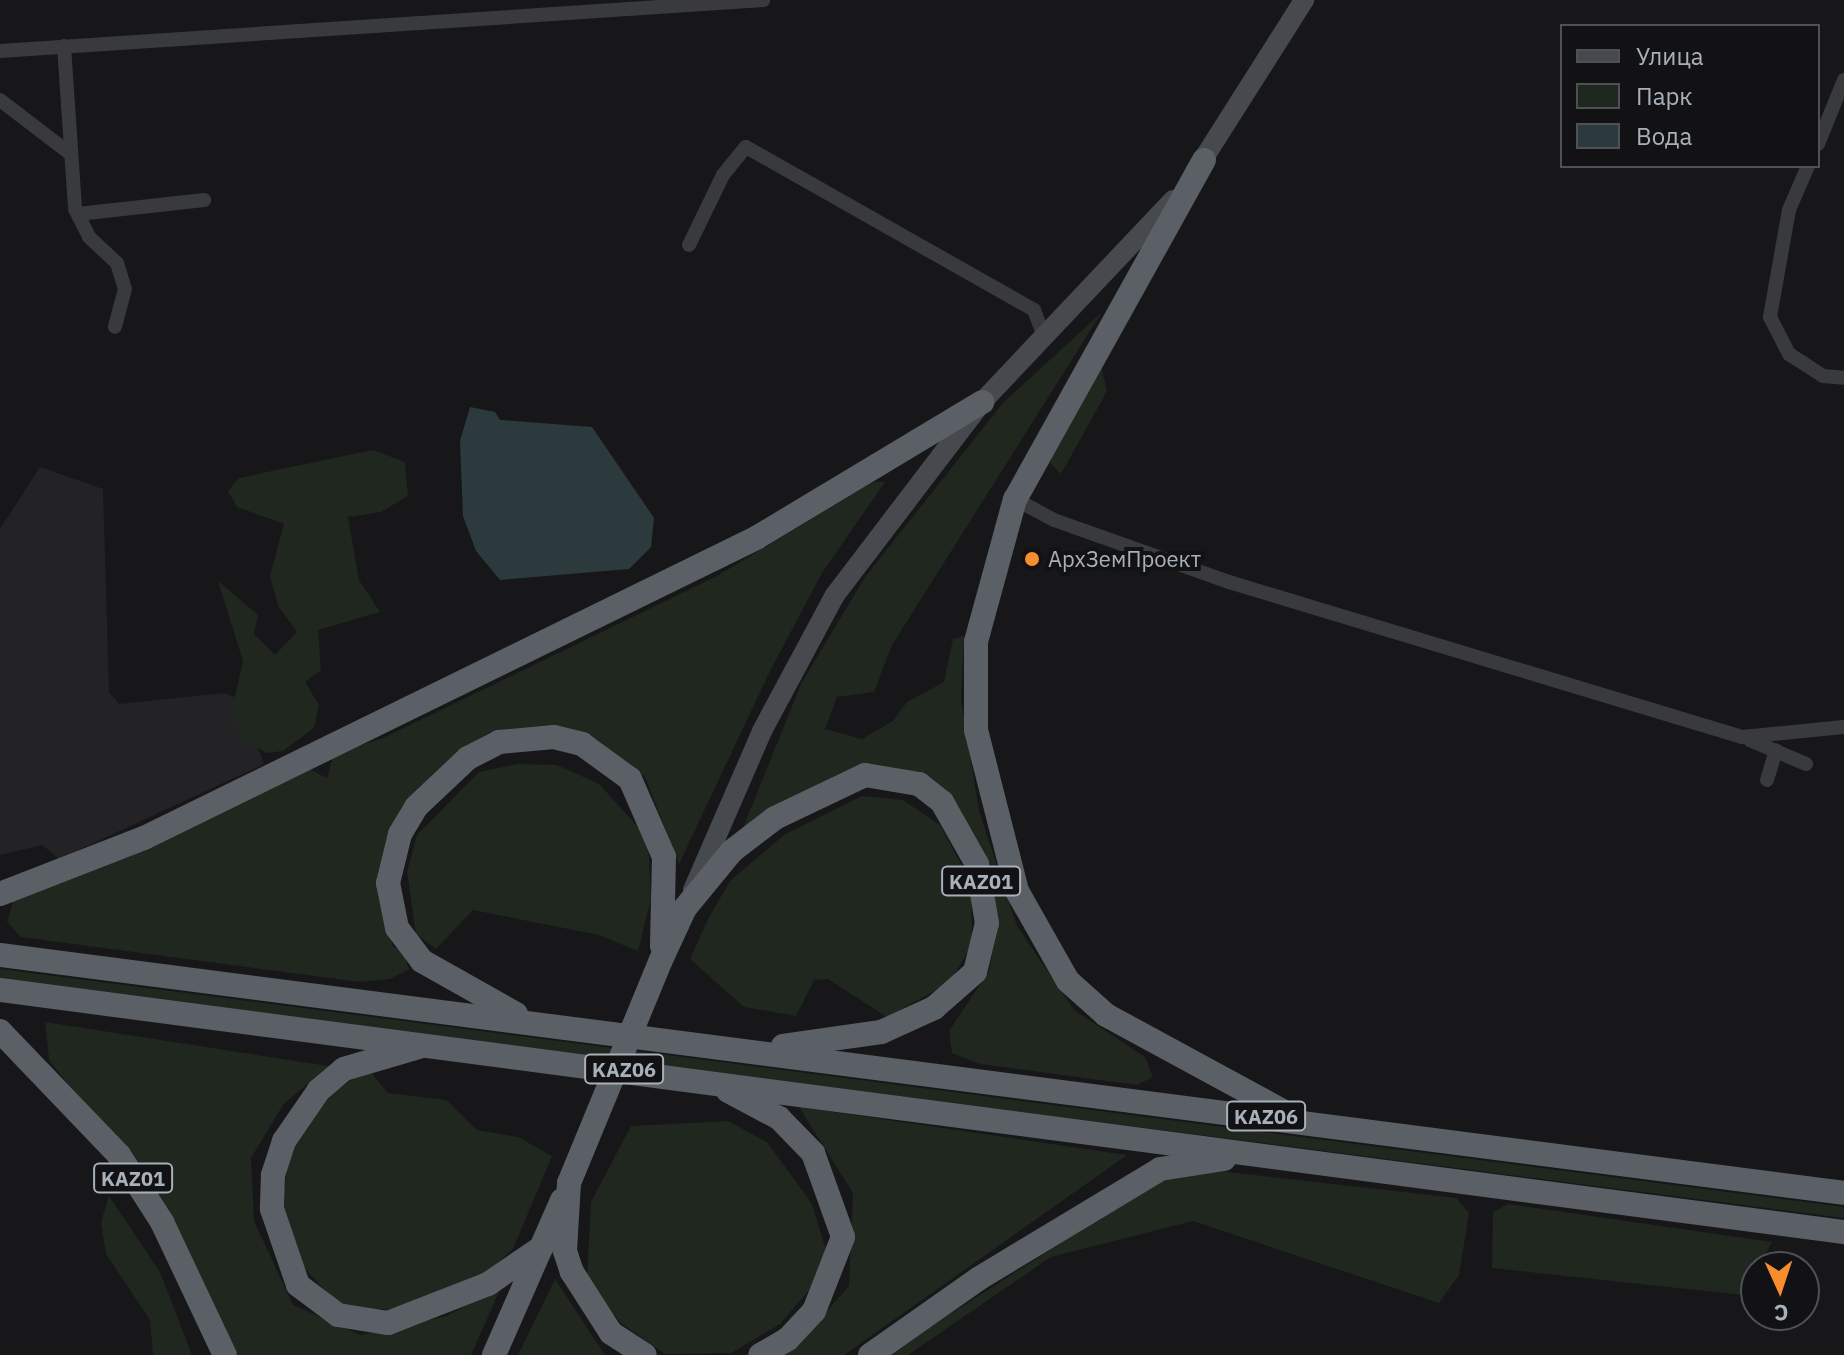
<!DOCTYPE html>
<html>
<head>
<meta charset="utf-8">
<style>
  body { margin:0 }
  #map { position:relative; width:1844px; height:1355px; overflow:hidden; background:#171719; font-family:"IBM Plex Sans",sans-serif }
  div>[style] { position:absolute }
  .built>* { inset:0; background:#232326 }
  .green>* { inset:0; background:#1f271e }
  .water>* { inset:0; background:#2c393d }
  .minor>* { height:14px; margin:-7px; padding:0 7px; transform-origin:7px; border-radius:7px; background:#383a3e }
  .secondary>* { height:20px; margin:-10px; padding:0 10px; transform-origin:10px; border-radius:10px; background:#46494e }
  .trunk>* { height:24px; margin:-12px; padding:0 12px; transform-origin:12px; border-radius:12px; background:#5b6066 }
  .trunk-bridge>* { height:24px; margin:-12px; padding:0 12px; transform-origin:12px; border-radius:12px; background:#5b6066 }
  .dots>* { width:22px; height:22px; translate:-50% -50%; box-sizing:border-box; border:4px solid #121214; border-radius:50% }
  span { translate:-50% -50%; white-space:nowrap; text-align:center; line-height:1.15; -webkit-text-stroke:8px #121214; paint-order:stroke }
  .shield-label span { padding:2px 6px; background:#121214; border:2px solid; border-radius:6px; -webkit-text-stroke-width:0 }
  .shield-label { font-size:20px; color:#a8b1b9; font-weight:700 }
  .poi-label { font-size:22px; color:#a8b1b9 }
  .left { translate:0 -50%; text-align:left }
  .legend { position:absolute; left:1560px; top:24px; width:260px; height:144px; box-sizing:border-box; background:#121214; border:2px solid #4e5256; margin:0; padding:10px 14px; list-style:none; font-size:24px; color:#a8b1b9 }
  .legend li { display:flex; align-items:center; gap:16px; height:40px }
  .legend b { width:40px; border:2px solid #4e5256 }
  .north { position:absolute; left:1740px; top:1251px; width:80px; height:80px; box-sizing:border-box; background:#121214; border:2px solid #4e5256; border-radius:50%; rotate:177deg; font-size:22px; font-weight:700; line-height:32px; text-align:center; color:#a8b1b9 }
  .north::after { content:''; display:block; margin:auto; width:28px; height:36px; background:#f88d30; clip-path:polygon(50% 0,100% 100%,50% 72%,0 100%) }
</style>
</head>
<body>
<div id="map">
  <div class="built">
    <i style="clip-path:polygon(40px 467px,103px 489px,109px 692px,119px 704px,225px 693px,241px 700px,264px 764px,59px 859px,42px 845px,0 855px,0 529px)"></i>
  </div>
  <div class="green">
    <i style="clip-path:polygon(1102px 312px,892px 645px,874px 692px,837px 697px,825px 729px,862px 739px,893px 721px,907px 702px,944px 682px,953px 639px,964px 636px,961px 699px,979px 811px,1017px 926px,1074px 1010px,1145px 1057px,1153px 1077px,1137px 1085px,980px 1064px,952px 1053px,949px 1031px,989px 971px,997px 929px,980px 853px,958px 806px,914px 772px,858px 769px,743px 828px,801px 684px,865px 577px,1003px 403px)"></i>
    <i style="clip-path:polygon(1101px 366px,1107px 391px,1061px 474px,1050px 463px,1055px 449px)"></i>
    <i style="clip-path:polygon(373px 450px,405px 462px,408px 496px,381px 512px,348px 517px,359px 580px,380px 612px,318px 630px,321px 670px,305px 682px,319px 705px,314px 728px,283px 751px,266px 753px,241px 737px,232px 709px,243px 661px,218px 581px,258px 615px,254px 634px,275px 655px,297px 632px,278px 606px,270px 576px,284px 524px,237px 507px,228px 491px,239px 478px)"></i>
    <i style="clip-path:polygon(873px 482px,885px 482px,822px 573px,770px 671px,679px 864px,645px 777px,596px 739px,487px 741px,419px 787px,399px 817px,379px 890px,393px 947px,402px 950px,409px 969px,390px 979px,360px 982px,21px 937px,7px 922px,13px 902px,307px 768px,327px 778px,334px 753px,381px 739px,717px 576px)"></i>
    <i style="clip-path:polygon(517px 764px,557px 765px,599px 784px,648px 838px,651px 899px,638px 951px,599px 935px,473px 910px,436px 949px,416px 934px,407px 872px,417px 835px,479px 772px)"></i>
    <i style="clip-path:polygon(862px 796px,903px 800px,940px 825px,971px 883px,972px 945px,949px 983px,887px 1017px,828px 979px,814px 980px,796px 1016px,744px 1007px,690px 959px,708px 919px,730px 881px,784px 835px)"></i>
    <i style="clip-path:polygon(0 969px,1844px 1207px,1844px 1218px,0 980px)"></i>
    <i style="clip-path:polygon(45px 1022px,328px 1066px,283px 1105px,251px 1158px,254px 1221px,293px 1305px,360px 1335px,447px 1316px,502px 1285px,471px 1355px,234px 1355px,158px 1197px,49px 1060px)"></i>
    <i style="clip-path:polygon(368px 1069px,388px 1093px,446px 1100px,477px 1130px,518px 1137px,552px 1156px,513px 1249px,475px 1284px,395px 1310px,339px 1307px,295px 1257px,281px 1210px,290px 1148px,330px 1095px)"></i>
    <i style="clip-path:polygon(799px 1107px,1127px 1155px,844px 1355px,764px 1355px,799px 1342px,849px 1286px,853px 1193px)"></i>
    <i style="clip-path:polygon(728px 1121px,767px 1142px,812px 1204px,826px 1250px,821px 1276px,780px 1324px,731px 1353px,665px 1354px,621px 1323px,587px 1279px,591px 1202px,631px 1126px)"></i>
    <i style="clip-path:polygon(1220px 1171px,1456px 1198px,1469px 1213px,1459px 1275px,1439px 1303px,1193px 1221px,1051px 1257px,908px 1355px,887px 1355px,1157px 1181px)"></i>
    <i style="clip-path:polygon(109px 1196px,160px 1272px,192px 1355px,153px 1355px,150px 1320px,106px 1254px,101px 1222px)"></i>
    <i style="clip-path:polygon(1508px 1204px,1772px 1242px,1743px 1295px,1492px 1268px,1493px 1212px)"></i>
    <i style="clip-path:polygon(555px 1279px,605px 1355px,518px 1355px)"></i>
  </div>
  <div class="water">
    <i style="clip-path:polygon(470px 407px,495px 412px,500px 420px,592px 427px,654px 518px,651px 547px,629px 569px,500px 580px,476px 551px,463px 516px,460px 441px)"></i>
  </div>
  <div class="minor">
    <i style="left:64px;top:46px;width:163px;rotate:86.1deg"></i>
    <i style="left:75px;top:209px;width:31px;rotate:63deg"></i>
    <i style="left:89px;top:237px;width:38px;rotate:43deg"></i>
    <i style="left:117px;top:263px;width:27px;rotate:73deg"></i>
    <i style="left:125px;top:289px;width:39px;rotate:105deg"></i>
    <i style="left:0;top:51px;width:765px;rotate:-3.82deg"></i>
    <i style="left:0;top:100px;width:86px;rotate:37.4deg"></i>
    <i style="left:1818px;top:144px;width:69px;rotate:-67.9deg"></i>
    <i style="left:1808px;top:166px;width:48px;rotate:113.4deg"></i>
    <i style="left:1789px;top:210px;width:109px;rotate:100.1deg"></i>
    <i style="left:1770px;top:317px;width:42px;rotate:62.8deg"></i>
    <i style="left:1789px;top:354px;width:40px;rotate:32.9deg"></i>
    <i style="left:1823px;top:376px;width:21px;rotate:5deg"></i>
    <i style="left:78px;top:214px;width:127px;rotate:-6.3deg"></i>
    <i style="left:689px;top:245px;width:78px;rotate:-64.1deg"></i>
    <i style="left:723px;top:175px;width:36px;rotate:-51deg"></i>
    <i style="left:746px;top:147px;width:331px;rotate:29.5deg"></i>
    <i style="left:1034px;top:310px;width:28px;rotate:69deg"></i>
    <i style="left:1015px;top:499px;width:44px;rotate:28.3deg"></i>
    <i style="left:1054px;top:520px;width:186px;rotate:19.5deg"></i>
    <i style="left:1229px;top:582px;width:536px;rotate:16.81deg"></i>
    <i style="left:1742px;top:737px;width:102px;rotate:-5.6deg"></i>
    <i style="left:1750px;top:740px;width:61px;rotate:23.2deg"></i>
    <i style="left:1767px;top:780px;width:31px;rotate:-73deg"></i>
  </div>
  <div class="secondary">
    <i style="left:1195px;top:172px;width:204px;rotate:-57.6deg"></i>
    <i style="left:693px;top:890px;width:173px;rotate:-66.5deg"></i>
    <i style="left:762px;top:731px;width:154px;rotate:-61.8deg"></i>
    <i style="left:835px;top:595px;width:243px;rotate:-52.7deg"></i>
    <i style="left:982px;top:402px;width:278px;rotate:-46.6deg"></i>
  </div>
  <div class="trunk">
    <i style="left:1204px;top:160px;width:388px;rotate:119.1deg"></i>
    <i style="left:1015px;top:499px;width:148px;rotate:105.3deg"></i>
    <i style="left:976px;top:642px;width:88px;rotate:90deg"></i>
    <i style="left:976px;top:730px;width:166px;rotate:75.7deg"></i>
    <i style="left:1017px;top:891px;width:103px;rotate:60.5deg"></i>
    <i style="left:1068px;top:981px;width:51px;rotate:41.8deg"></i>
    <i style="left:1106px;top:1015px;width:199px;rotate:28.5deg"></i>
    <i style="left:0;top:894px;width:155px;rotate:-21.3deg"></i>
    <i style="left:144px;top:838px;width:682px;rotate:-26.11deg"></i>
    <i style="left:756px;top:538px;width:264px;rotate:-31deg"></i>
    <i style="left:0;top:955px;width:1859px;rotate:7.35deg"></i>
    <i style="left:661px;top:960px;width:57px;rotate:-65.2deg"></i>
    <i style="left:685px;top:908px;width:74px;rotate:-50.5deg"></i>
    <i style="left:732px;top:851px;width:54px;rotate:-37.5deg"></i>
    <i style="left:775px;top:818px;width:100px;rotate:-25.5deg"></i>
    <i style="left:865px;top:775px;width:55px;rotate:9.5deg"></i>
    <i style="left:919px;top:784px;width:29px;rotate:38deg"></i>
    <i style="left:942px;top:802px;width:71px;rotate:60.6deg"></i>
    <i style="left:977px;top:864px;width:60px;rotate:80.4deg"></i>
    <i style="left:987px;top:923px;width:50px;rotate:103.8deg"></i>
    <i style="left:975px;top:972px;width:55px;rotate:138.7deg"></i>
    <i style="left:934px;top:1008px;width:58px;rotate:155.6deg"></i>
    <i style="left:881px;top:1032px;width:99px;rotate:171.9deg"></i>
    <i style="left:0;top:990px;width:1860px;rotate:7.48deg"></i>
    <i style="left:516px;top:1014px;width:108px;rotate:-150.6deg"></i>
    <i style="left:422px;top:961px;width:41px;rotate:-127.1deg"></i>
    <i style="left:397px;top:928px;width:46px;rotate:-101.3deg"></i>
    <i style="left:388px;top:883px;width:50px;rotate:-76.2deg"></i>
    <i style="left:400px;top:834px;width:31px;rotate:-59deg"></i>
    <i style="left:416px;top:807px;width:71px;rotate:-43.3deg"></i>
    <i style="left:468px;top:758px;width:35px;rotate:-27deg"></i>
    <i style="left:499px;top:742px;width:55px;rotate:-5.2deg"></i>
    <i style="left:554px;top:737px;width:29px;rotate:14deg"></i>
    <i style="left:582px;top:744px;width:59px;rotate:36.1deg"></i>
    <i style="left:630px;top:779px;width:85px;rotate:66.4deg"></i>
    <i style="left:664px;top:857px;width:89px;rotate:91.3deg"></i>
    <i style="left:0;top:1031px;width:172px;rotate:46.2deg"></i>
    <i style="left:119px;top:1155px;width:80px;rotate:57.3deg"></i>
    <i style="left:162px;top:1222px;width:147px;rotate:64.7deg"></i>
    <i style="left:419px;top:1047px;width:78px;rotate:163.7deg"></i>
    <i style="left:344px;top:1069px;width:33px;rotate:140deg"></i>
    <i style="left:319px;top:1090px;width:62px;rotate:124.5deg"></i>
    <i style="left:284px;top:1141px;width:36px;rotate:108deg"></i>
    <i style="left:273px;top:1175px;width:34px;rotate:92deg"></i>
    <i style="left:272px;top:1209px;width:80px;rotate:71.1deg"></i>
    <i style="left:298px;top:1285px;width:50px;rotate:36.9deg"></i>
    <i style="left:338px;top:1315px;width:51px;rotate:9.1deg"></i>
    <i style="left:388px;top:1323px;width:107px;rotate:-21.3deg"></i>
    <i style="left:488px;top:1284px;width:65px;rotate:-34.4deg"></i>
    <i style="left:728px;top:1091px;width:58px;rotate:27.9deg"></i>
    <i style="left:779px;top:1118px;width:49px;rotate:45.8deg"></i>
    <i style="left:813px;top:1153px;width:89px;rotate:70.3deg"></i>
    <i style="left:843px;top:1237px;width:79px;rotate:111.4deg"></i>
    <i style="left:814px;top:1311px;width:38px;rotate:133deg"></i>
    <i style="left:788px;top:1339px;width:32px;rotate:150deg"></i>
    <i style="left:569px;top:1183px;width:68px;rotate:93.4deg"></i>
    <i style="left:565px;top:1251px;width:22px;rotate:72deg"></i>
    <i style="left:572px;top:1272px;width:72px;rotate:57.4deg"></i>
    <i style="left:611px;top:1333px;width:40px;rotate:32.9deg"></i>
    <i style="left:494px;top:1355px;width:169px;rotate:-66.3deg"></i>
    <i style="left:870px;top:1355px;width:132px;rotate:-35.1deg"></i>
    <i style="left:978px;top:1279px;width:213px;rotate:-31.1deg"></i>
    <i style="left:1160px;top:1169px;width:65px;rotate:-8.9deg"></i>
  </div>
  <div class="trunk-bridge">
    <i style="left:569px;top:1183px;width:241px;rotate:-67.6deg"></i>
  </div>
  <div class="dots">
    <i style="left:1032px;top:559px;background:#f88d30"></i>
  </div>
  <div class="shield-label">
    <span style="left:981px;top:881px">KАZ01</span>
    <span style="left:624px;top:1069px">KАZ06</span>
    <span style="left:1266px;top:1116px">KАZ06</span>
    <span style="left:133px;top:1178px">KАZ01</span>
  </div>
  <div class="poi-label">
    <span class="left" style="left:1048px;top:559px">АрхЗемПроект</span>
  </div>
  <ul class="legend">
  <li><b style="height:10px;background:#46494e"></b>Улица</li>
  <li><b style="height:22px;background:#1f271e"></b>Парк</li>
  <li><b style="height:22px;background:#2c393d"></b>Вода</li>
  </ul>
  <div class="north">С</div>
</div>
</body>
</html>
